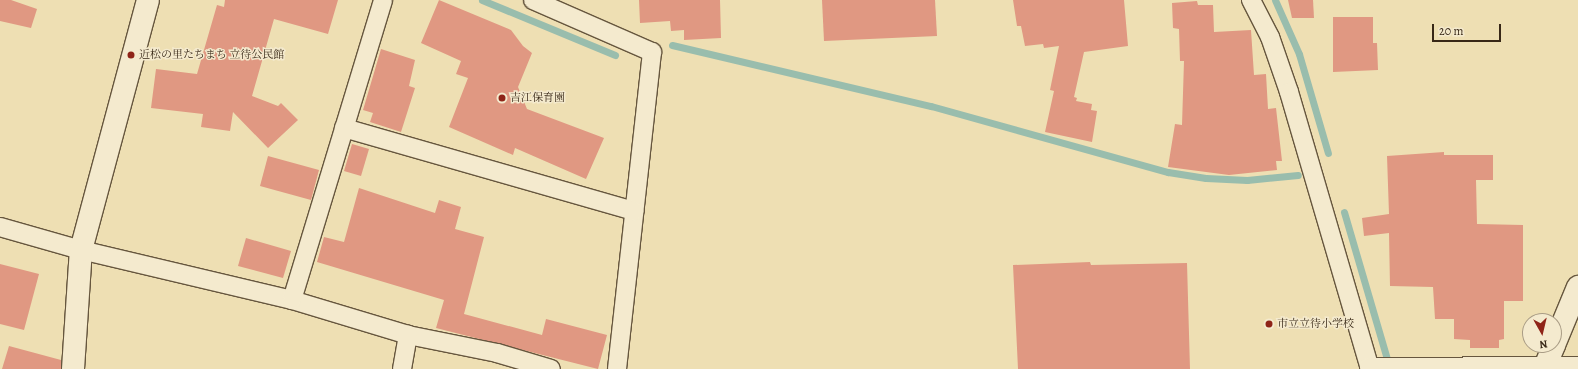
<!DOCTYPE html>
<html>
<head>
<meta charset="utf-8">
<style>
  body { margin:0 }
  #map { position:relative; width:1578px; height:369px; overflow:hidden; background:#eedfb3; font-family:Alegreya,"Noto Serif JP",serif }
  div>[style] { position:absolute }
  .stream>* { height:7px; margin:-3.5px; padding:0 3.5px; transform-origin:3.5px; border-radius:3.5px; background:#99bdad }
  .building>* { inset:0; background:#e09882 }
  .roads { filter:drop-shadow(1px 0 #66563e) drop-shadow(-1px 0 #66563e) drop-shadow(0 1px #66563e) drop-shadow(0 -1px #66563e) }
  .minor>* { height:18px; margin:-9px; padding:0 9px; transform-origin:9px; border-radius:9px; background:#f4eace }
  .tertiary>* { height:22px; margin:-11px; padding:0 11px; transform-origin:11px; border-radius:11px; background:#f4eace }
  .dots>* { width:11px; height:11px; translate:-50% -50%; box-sizing:border-box; border:2px solid #f4eace; border-radius:50% }
  span { translate:-50% -50%; white-space:nowrap; text-align:center; line-height:1.15; -webkit-text-stroke:3px #f4eace; paint-order:stroke }
  .poi-label { font-size:11px; color:#382817 }
  .left { translate:0 -50%; text-align:left }
  .north { position:absolute; left:1522px; top:313px; width:40px; height:40px; box-sizing:border-box; background:#f4eace; border:1px solid #a99c85; border-radius:50%; rotate:172deg; font-size:11px; font-weight:700; line-height:16px; text-align:center; color:#382817 }
  .north::after { content:''; display:block; margin:auto; width:14px; height:18px; background:#8f2418; clip-path:polygon(50% 0,100% 100%,50% 72%,0 100%) }
  .scale { position:absolute; left:1432px; top:24px; width:69px; height:18px; box-sizing:border-box; border:2px solid #382817; border-top:0; padding-left:5px; font-size:12px; line-height:14px; white-space:nowrap; color:#382817; -webkit-text-stroke:3px #f4eace; paint-order:stroke }
</style>
</head>
<body>
<div id="map">
  <div class="stream">
    <i style="left:482px;top:0;width:144px;rotate:22.5deg"></i>
    <i style="left:1275px;top:0;width:59px;rotate:66deg"></i>
    <i style="left:1299px;top:54px;width:103px;rotate:73.7deg"></i>
    <i style="left:672px;top:45px;width:266px;rotate:13.3deg"></i>
    <i style="left:931px;top:106px;width:246px;rotate:15.6deg"></i>
    <i style="left:1168px;top:172px;width:38px;rotate:9deg"></i>
    <i style="left:1206px;top:178px;width:41px;rotate:2.8deg"></i>
    <i style="left:1247px;top:180px;width:51px;rotate:-5.6deg"></i>
    <i style="left:1344px;top:212px;width:160px;rotate:73.7deg"></i>
  </div>
  <div class="building">
    <i style="clip-path:polygon(0 0,11px 0,37px 9px,31px 28px,0 21px)"></i>
    <i style="clip-path:polygon(225px 0,338px 0,328px 34px,274px 19px,252px 96px,278px 106px,281px 103px,298px 120px,268px 148px,233px 112px,230px 131px,201px 127px,203px 114px,151px 108px,156px 69px,197px 74px,217px 5px,224px 7px)"></i>
    <i style="clip-path:polygon(439px 0,511px 30px,523px 46px,532px 53px,518px 87px,527px 109px,604px 138px,586px 179px,515px 148px,513px 155px,449px 127px,468px 78px,456px 74px,461px 61px,421px 43px)"></i>
    <i style="clip-path:polygon(639px 0,720px 0,721px 38px,684px 40px,684px 30px,671px 31px,670px 21px,640px 23px)"></i>
    <i style="clip-path:polygon(822px 0,935px 0,937px 36px,824px 41px)"></i>
    <i style="clip-path:polygon(1013px 0,1124px 0,1128px 46px,1084px 52px,1074px 97px,1077px 98px,1076px 101px,1092px 104px,1091px 110px,1097px 111px,1092px 142px,1045px 132px,1054px 91px,1050px 90px,1059px 46px,1044px 48px,1043px 44px,1025px 46px,1021px 26px,1017px 26px)"></i>
    <i style="clip-path:polygon(1288px 0,1313px 0,1314px 18px,1292px 18px)"></i>
    <i style="clip-path:polygon(1197px 1px,1198px 5px,1213px 5px,1214px 32px,1251px 30px,1254px 75px,1266px 74px,1268px 109px,1276px 108px,1282px 161px,1276px 161px,1277px 170px,1229px 175px,1168px 167px,1175px 124px,1182px 125px,1184px 61px,1180px 61px,1179px 29px,1173px 28px,1172px 3px)"></i>
    <i style="clip-path:polygon(1333px 17px,1373px 17px,1373px 43px,1377px 43px,1378px 70px,1333px 72px)"></i>
    <i style="clip-path:polygon(381px 49px,415px 60px,409px 86px,415px 88px,401px 132px,370px 122px,373px 113px,363px 110px)"></i>
    <i style="clip-path:polygon(352px 144px,369px 149px,361px 176px,344px 171px)"></i>
    <i style="clip-path:polygon(1444px 152px,1444px 155px,1493px 155px,1493px 180px,1476px 180px,1477px 224px,1523px 225px,1523px 301px,1504px 301px,1504px 339px,1499px 340px,1499px 348px,1470px 348px,1470px 340px,1454px 339px,1454px 319px,1435px 319px,1433px 287px,1390px 286px,1389px 233px,1364px 236px,1362px 218px,1389px 214px,1387px 156px)"></i>
    <i style="clip-path:polygon(268px 156px,319px 170px,311px 200px,260px 186px)"></i>
    <i style="clip-path:polygon(359px 188px,435px 213px,439px 200px,461px 207px,455px 229px,484px 237px,464px 314px,542px 335px,546px 319px,607px 335px,598px 369px,436px 328px,444px 300px,317px 262px,324px 237px,344px 242px)"></i>
    <i style="clip-path:polygon(246px 238px,291px 251px,283px 278px,238px 266px)"></i>
    <i style="clip-path:polygon(1090px 262px,1091px 265px,1187px 263px,1190px 369px,1018px 369px,1013px 265px)"></i>
    <i style="clip-path:polygon(0 264px,39px 274px,24px 330px,0 324px)"></i>
    <i style="clip-path:polygon(9px 346px,61px 360px,61px 369px,2px 369px)"></i>
  </div>
  <div class="roads">
    <div class="minor">
      <i style="left:533px;top:0;width:130px;rotate:23.6deg"></i>
      <i style="left:652px;top:52px;width:319px;rotate:96.3deg"></i>
      <i style="left:1251px;top:0;width:42px;rotate:62.8deg"></i>
      <i style="left:1270px;top:37px;width:58px;rotate:70.9deg"></i>
      <i style="left:1289px;top:92px;width:289px;rotate:73.7deg"></i>
      <i style="left:344px;top:128px;width:302px;rotate:16deg"></i>
      <i style="left:0;top:227px;width:84px;rotate:15.9deg"></i>
      <i style="left:81px;top:250px;width:217px;rotate:13.3deg"></i>
      <i style="left:292px;top:300px;width:121px;rotate:16.8deg"></i>
      <i style="left:408px;top:335px;width:91px;rotate:11.4deg"></i>
      <i style="left:497px;top:353px;width:56px;rotate:16.5deg"></i>
      <i style="left:292px;top:300px;width:313px;rotate:-73.1deg"></i>
      <i style="left:1369px;top:367px;width:209px;rotate:-0.3deg"></i>
      <i style="left:402px;top:369px;width:35px;rotate:-80deg"></i>
    </div>
    <div class="tertiary">
      <i style="left:1554px;top:345px;width:63px;rotate:-67.5deg"></i>
      <i style="left:73px;top:369px;width:119px;rotate:-86.2deg"></i>
      <i style="left:81px;top:250px;width:259px;rotate:-75deg"></i>
      <i style="left:1544px;top:369px;width:26px;rotate:-67deg"></i>
    </div>
  </div>
  <div class="dots">
    <i style="left:131px;top:55px;background:#8f2418"></i>
    <i style="left:502px;top:98px;background:#8f2418"></i>
    <i style="left:1269px;top:324px;background:#8f2418"></i>
  </div>
  <div class="poi-label">
    <span class="left" style="left:139px;top:55px">近松の里たちまち 立待公民館</span>
    <span class="left" style="left:510px;top:98px">吉江保育園</span>
    <span class="left" style="left:1277px;top:324px">市立立待小学校</span>
  </div>
  <div class="north">N</div>
  <div class="scale">20 m</div>
</div>
</body>
</html>
